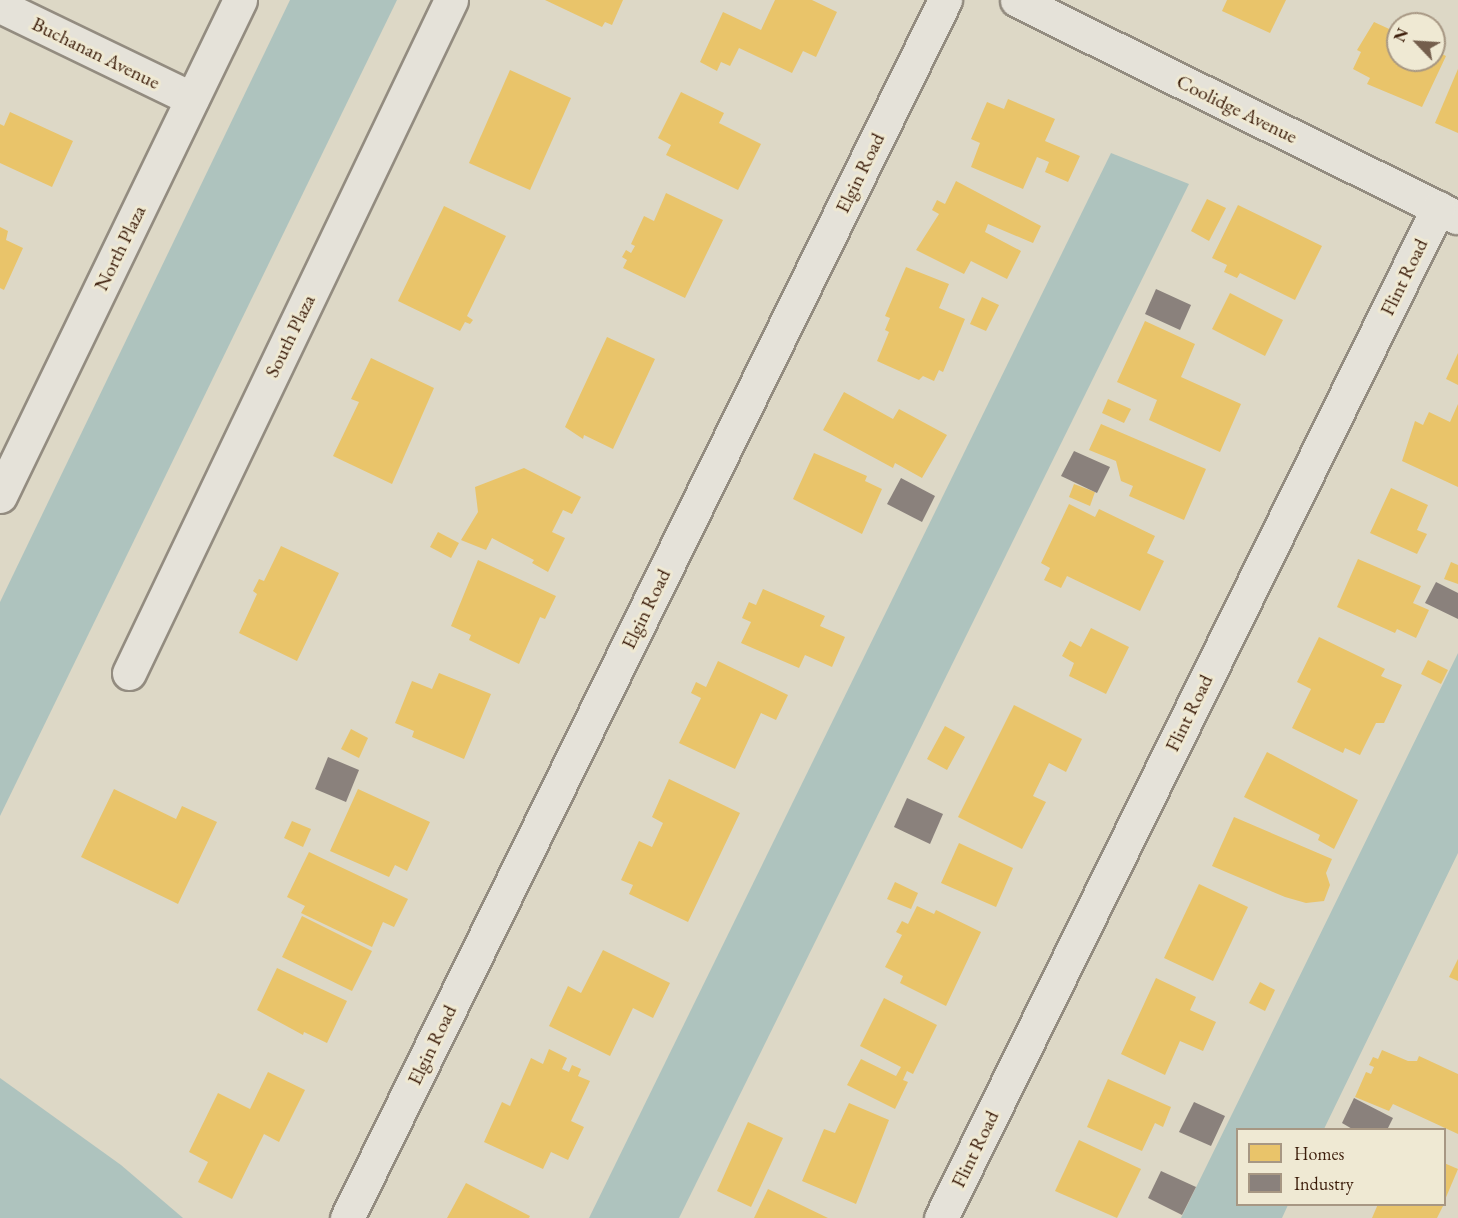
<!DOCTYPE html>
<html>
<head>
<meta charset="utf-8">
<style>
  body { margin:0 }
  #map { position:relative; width:1458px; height:1218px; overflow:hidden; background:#ddd8c6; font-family:"EB Garamond",serif }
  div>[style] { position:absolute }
  .water>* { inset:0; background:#aec3be }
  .homes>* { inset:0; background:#e9c46a }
  .industry>* { inset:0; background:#8a817c }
  .roads { filter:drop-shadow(2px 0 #938c80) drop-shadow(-2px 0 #938c80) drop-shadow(0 2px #938c80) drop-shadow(0 -2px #938c80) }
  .minor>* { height:33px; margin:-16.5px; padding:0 16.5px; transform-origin:16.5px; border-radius:16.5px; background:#e5e2d9 }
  span { translate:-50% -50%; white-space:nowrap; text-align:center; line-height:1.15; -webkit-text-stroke:6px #efe9d3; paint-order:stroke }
  .street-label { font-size:20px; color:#3c1d0a }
  .legend { position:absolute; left:1236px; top:1128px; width:210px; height:78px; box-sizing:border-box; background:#efe9d3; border:2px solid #a79783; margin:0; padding:8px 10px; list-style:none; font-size:18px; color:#3c1d0a }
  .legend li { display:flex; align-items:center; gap:12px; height:30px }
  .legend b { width:30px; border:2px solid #a79783 }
  .north { position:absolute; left:1386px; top:12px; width:60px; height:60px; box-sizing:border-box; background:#efe9d3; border:2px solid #a79783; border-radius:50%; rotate:295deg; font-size:16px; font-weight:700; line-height:24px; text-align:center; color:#3c1d0a }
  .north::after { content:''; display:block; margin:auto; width:21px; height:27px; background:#745e4c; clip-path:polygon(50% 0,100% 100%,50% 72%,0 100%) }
</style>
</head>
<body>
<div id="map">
  <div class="water">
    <i style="clip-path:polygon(290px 0,397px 0,0 816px,0 602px)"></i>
    <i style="clip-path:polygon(1111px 153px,1189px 184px,679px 1218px,589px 1218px)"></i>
    <i style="clip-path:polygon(1458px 653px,1458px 853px,1324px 1129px,1238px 1130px,1238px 1204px,1288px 1205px,1282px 1218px,1181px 1218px)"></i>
    <i style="clip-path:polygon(0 1078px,121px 1165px,183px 1218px,0 1218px)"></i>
  </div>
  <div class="homes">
    <i style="clip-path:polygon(545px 0,623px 0,612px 25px,605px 22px,602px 27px)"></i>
    <i style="clip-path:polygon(775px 0,812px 0,837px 12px,816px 57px,803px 51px,792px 73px,739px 48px,730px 66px,721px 62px,717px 71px,700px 62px,723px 12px,761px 30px)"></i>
    <i style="clip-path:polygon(1227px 0,1286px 0,1270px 33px,1222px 11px)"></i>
    <i style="clip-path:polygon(1374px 22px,1398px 33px,1398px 60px,1434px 60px,1434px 50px,1446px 56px,1422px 107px,1367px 84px,1370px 78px,1353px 69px,1361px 52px,1357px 50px)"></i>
    <i style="clip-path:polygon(1458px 69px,1458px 133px,1435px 123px)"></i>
    <i style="clip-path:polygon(510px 70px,571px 98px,530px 190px,469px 163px)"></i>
    <i style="clip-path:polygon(681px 92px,724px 113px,719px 123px,761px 144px,738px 190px,666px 155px,671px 145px,658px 138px)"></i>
    <i style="clip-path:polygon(1008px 99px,1055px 119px,1045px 141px,1080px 156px,1068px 182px,1045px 172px,1049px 162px,1037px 157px,1023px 189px,971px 167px,980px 143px,971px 139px,987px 102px,1004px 109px)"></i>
    <i style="clip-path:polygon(10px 112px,73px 141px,52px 187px,0 163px,0 124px,4px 126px)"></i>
    <i style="clip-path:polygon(956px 181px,1041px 226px,1033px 243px,988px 224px,985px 232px,1021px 251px,1007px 279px,971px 261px,964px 274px,916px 250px,939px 214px,932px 210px,937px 200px,945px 204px)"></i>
    <i style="clip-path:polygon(666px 193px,723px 220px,685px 298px,623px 268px,627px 260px,622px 257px,626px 250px,631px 253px,635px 246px,631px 244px,644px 216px,654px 221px)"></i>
    <i style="clip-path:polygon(1207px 199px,1226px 208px,1209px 241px,1191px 231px)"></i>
    <i style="clip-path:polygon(1238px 205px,1322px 246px,1295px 300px,1240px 273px,1237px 278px,1224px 272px,1227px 265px,1212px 258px)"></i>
    <i style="clip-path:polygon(444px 206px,506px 236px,467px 316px,473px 320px,470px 324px,465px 322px,460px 331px,398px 301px)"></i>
    <i style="clip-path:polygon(0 227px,8px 231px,6px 240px,23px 248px,4px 290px,0 288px)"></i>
    <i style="clip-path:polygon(906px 267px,949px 284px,939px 308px,965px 319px,943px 372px,939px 370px,934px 381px,923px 376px,919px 380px,877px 361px,889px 332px,885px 330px,890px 318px,885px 316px)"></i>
    <i style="clip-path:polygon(1230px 293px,1283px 320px,1265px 356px,1212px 329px)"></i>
    <i style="clip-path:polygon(982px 297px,999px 305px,986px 331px,970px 324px)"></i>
    <i style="clip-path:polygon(1145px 321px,1195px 344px,1181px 377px,1241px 404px,1220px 452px,1149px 420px,1157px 400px,1117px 382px)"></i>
    <i style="clip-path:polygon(607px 337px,655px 359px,613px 449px,584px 435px,583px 439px,565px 427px)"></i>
    <i style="clip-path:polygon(1458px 353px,1458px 385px,1446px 379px)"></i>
    <i style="clip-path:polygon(371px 358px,434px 388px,392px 484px,333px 456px,359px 402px,351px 399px)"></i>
    <i style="clip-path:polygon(844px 392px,893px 419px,899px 409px,947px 435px,922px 478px,895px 463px,893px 468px,823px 430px)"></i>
    <i style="clip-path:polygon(1108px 399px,1131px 409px,1124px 423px,1102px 413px)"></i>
    <i style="clip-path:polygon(1458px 404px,1458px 487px,1402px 461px,1415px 421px,1423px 425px,1429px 412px,1450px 422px)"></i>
    <i style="clip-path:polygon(1101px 424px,1206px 469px,1184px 520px,1129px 496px,1133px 486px,1121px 481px,1116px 461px,1089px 450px)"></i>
    <i style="clip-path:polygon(814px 453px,867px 476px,865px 481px,882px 489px,862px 534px,793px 499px)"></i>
    <i style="clip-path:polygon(524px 468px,581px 497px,572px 514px,563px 510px,552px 532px,565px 538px,548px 572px,532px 563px,534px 560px,492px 538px,486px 550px,461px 540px,478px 512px,475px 487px)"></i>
    <i style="clip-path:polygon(1074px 484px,1095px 492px,1090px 506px,1069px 497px)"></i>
    <i style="clip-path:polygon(1391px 488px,1428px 505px,1417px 530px,1427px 534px,1417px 554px,1370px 533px)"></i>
    <i style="clip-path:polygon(1069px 504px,1095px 517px,1099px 509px,1155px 536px,1147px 553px,1164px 561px,1140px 611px,1067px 576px,1061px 588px,1044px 580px,1050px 568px,1041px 563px)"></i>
    <i style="clip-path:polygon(438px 532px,459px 543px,451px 558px,430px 547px)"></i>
    <i style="clip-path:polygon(281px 546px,339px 573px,297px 661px,239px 633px,257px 594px,253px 591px,259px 579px,264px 581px)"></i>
    <i style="clip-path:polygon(1358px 559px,1421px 586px,1413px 603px,1429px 610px,1416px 638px,1397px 629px,1395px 633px,1337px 607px)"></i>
    <i style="clip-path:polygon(478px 560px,556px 596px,545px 619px,540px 617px,519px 664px,469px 640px,471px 635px,451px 626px)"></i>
    <i style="clip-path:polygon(1451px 562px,1458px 565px,1458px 584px,1444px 579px)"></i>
    <i style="clip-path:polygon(763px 589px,825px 616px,820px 626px,845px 637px,832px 667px,805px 655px,799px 668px,741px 643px,751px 622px,742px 618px,749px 602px,756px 605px)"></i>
    <i style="clip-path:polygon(1091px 628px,1129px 647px,1106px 694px,1069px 676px,1074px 663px,1062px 656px,1070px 641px,1081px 647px)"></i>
    <i style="clip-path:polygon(1319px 637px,1385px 669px,1381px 676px,1402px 685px,1384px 723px,1376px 723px,1360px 755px,1345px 748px,1343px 753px,1292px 728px,1311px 689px,1297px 682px)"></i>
    <i style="clip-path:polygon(1428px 660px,1448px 670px,1441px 684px,1421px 674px)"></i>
    <i style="clip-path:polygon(718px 661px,788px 695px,776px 720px,761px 713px,735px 769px,679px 743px,701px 698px,691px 693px,696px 682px,706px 687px)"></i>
    <i style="clip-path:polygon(439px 673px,491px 694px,464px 759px,412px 737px,414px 731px,395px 723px,412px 681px,432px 689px)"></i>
    <i style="clip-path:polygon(1014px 705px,1082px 739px,1066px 772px,1049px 763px,1033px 796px,1046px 802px,1022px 849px,958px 817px)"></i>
    <i style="clip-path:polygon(945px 726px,965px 737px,947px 770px,927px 759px)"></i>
    <i style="clip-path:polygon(351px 729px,368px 738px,359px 758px,341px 749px)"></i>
    <i style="clip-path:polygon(1267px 752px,1358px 800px,1334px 849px,1318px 840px,1320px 835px,1244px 797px)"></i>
    <i style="clip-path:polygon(669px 779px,740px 813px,688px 922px,629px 894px,633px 885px,621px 880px,639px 841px,652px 847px,663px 823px,652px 817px)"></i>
    <i style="clip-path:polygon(114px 789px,176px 819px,182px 806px,217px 822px,178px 904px,81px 857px)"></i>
    <i style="clip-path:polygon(358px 789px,430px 822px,407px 871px,395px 865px,389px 877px,330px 851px)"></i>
    <i style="clip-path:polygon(1234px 817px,1332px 859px,1326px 873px,1330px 885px,1324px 901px,1306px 903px,1285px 897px,1212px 866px)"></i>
    <i style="clip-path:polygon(292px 821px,311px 829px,303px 847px,284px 838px)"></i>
    <i style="clip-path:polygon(959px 843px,1013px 868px,996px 907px,941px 883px)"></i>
    <i style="clip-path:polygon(309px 852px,408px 899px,394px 927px,383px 922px,372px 947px,301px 913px,305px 906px,287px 897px)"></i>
    <i style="clip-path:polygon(895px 882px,918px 893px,911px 909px,887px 899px)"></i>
    <i style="clip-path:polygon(1199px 884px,1248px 907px,1213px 981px,1164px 958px)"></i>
    <i style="clip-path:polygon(917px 906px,934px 914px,936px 910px,981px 932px,946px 1006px,900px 983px,903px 976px,885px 967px,902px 935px,896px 932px,902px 921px,908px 924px)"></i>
    <i style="clip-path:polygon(302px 916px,372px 951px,352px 991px,282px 957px)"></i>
    <i style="clip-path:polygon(603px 950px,670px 983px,653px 1018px,633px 1008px,610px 1056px,549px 1026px,568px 986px,581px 993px)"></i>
    <i style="clip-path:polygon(1458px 959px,1458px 981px,1449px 977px)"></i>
    <i style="clip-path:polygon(277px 968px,347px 1001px,327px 1043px,304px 1032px,303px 1035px,257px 1010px)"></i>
    <i style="clip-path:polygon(1156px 978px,1196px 997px,1190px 1010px,1216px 1022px,1203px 1051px,1180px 1041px,1165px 1075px,1121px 1054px)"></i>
    <i style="clip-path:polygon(1260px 982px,1275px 990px,1265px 1011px,1249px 1003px)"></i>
    <i style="clip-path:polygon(884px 998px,937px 1025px,913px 1074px,907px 1071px,903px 1080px,908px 1082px,895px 1109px,847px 1085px,861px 1059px,896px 1076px,901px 1067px,860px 1046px)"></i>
    <i style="clip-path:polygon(549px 1049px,567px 1058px,562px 1069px,569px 1072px,572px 1065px,581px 1069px,578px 1076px,590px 1081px,571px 1121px,584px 1127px,568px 1160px,551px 1152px,543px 1169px,484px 1142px,502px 1102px,510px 1106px,531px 1058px,543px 1064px)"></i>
    <i style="clip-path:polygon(1382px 1050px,1408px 1061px,1417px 1061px,1419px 1056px,1458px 1074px,1458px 1134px,1393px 1104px,1389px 1111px,1355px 1097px,1366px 1072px,1371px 1074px,1374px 1067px,1369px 1065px,1373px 1057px,1378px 1059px)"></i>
    <i style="clip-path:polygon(268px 1072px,305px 1090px,279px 1142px,264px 1134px,232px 1199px,198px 1182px,208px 1162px,189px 1152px,218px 1093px,250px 1109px)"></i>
    <i style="clip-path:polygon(1108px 1079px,1171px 1107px,1163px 1127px,1155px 1123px,1142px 1151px,1087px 1127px)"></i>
    <i style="clip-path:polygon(849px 1103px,889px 1120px,856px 1204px,802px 1181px,824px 1129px,835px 1133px)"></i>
    <i style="clip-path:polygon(748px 1122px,783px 1138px,751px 1207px,717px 1191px)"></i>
    <i style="clip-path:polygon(1079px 1140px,1141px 1169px,1117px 1218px,1055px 1191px)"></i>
    <i style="clip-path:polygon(1444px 1163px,1458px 1169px,1444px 1202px)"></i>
    <i style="clip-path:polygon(466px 1183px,530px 1216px,529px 1218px,447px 1218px)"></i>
    <i style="clip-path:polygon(768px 1189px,828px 1218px,754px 1218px)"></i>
    <i style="clip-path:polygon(1378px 1204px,1444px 1204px,1437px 1218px,1372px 1218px)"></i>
  </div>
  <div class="industry">
    <i style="clip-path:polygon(1156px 289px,1191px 305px,1180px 330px,1145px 314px)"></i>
    <i style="clip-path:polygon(1074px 451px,1110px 467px,1097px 493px,1061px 476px)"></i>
    <i style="clip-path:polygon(901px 478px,935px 496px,922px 522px,887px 504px)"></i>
    <i style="clip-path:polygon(1436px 582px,1458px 593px,1458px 619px,1425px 603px)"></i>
    <i style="clip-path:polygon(328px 757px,359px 770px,346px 802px,315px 789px)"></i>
    <i style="clip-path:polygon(907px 798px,943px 814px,930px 844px,894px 827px)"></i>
    <i style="clip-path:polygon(1354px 1098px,1393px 1118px,1387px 1130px,1354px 1130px,1342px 1123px)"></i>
    <i style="clip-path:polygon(1194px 1102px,1225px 1116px,1211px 1146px,1179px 1132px)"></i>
    <i style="clip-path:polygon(1161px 1171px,1196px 1187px,1182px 1215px,1148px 1198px)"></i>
  </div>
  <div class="roads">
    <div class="minor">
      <i style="left:1017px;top:0;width:490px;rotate:26.3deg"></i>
      <i style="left:0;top:6px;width:213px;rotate:25.8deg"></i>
      <i style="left:0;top:496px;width:551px;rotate:-64.18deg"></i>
      <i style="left:129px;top:673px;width:746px;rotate:-64.43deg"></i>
      <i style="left:347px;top:1218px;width:1357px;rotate:-63.85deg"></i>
      <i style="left:941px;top:1218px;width:1126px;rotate:-63.8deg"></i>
    </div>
  </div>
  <div class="street-label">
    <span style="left:96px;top:53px;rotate:26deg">Buchanan Avenue</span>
    <span style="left:1237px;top:109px;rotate:26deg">Coolidge Avenue</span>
    <span style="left:860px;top:173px;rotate:-64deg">Elgin Road</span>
    <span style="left:120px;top:248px;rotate:-64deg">North Plaza</span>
    <span style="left:1404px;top:277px;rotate:-64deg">Flint Road</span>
    <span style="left:290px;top:336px;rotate:-64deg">South Plaza</span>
    <span style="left:646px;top:609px;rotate:-64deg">Elgin Road</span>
    <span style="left:1189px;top:713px;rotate:-64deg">Flint Road</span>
    <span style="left:432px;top:1045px;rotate:-64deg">Elgin Road</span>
    <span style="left:975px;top:1149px;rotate:-64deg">Flint Road</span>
  </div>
  <ul class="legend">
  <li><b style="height:16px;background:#e9c46a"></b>Homes</li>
  <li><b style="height:16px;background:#8a817c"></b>Industry</li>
  </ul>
  <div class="north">N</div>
</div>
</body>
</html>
